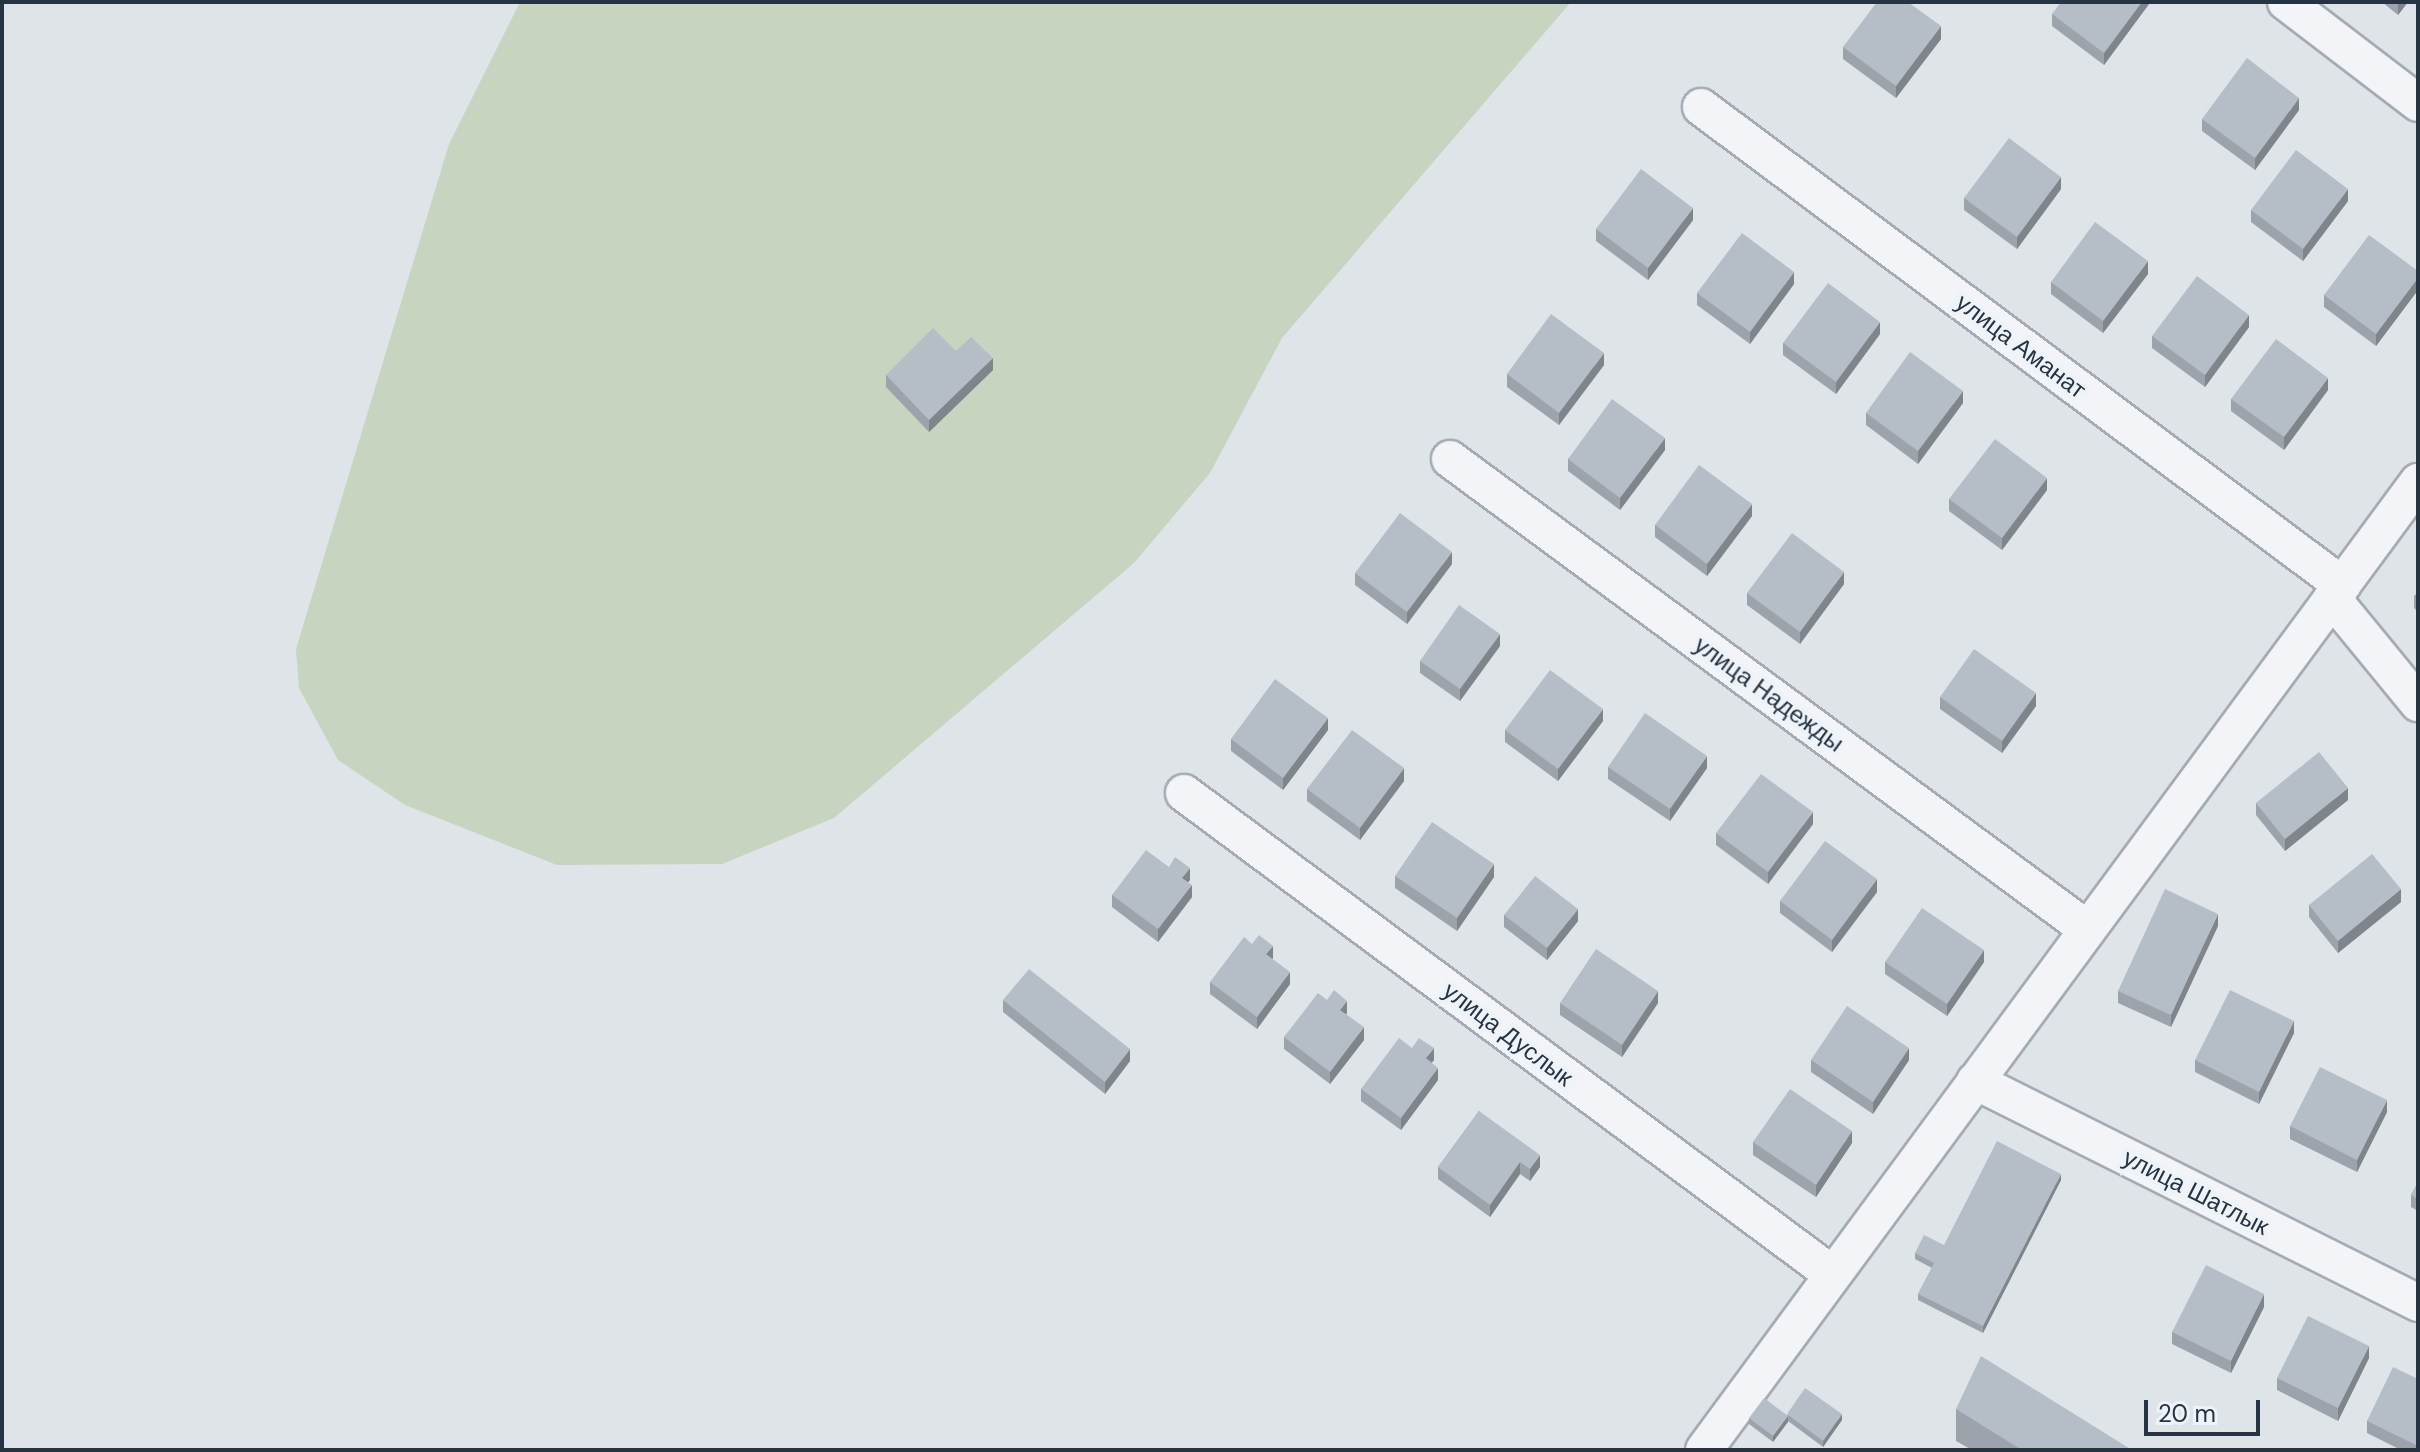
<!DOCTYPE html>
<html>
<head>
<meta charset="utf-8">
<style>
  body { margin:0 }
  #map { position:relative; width:2420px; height:1452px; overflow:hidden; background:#dfe4e9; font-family:"DM Sans",sans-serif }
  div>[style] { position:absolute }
  .green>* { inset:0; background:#c7d4bf }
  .roads { filter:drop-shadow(2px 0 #a4abb4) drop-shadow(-2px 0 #a4abb4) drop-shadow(0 2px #a4abb4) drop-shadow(0 -2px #a4abb4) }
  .street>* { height:36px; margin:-18px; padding:0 18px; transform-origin:18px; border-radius:18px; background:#f2f4f7 }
  .wall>* { inset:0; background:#9ca3ab }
  .shaded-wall>* { inset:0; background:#7f858b }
  .building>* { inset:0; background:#b5bec7 }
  span { translate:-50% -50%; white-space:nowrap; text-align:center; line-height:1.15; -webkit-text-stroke:8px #eef3f7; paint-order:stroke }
  .street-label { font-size:24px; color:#263342 }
  .frame { position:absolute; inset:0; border:4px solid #263342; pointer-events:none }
  .scale { position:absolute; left:2144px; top:1400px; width:116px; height:36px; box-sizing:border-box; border:4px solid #263342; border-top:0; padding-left:10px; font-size:24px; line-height:28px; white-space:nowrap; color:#263342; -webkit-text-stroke:6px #eef3f7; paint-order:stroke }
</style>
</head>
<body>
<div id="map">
  <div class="green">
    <i style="clip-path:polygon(520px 2px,1571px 2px,1282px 338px,1210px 473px,1134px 563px,834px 818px,722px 864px,557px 865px,405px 805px,338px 760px,299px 688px,296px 649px,449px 144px)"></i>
  </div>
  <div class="roads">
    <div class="street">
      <i style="left:2286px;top:2px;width:166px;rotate:37.4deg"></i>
      <i style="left:1701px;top:107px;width:800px;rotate:36.71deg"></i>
      <i style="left:1450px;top:459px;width:792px;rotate:36.42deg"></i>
      <i style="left:2332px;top:598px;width:136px;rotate:50.7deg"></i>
      <i style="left:1184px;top:793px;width:807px;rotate:36.59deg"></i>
      <i style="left:1975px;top:1081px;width:496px;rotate:26.6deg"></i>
      <i style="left:1704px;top:1450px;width:1203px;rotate:-53.59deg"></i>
    </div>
  </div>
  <div class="wall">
    <i style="clip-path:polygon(2149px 2px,2149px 4px,2104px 65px,2052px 26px,2052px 14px)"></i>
    <i style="clip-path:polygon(2382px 2px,2408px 2px,2398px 15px)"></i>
    <i style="clip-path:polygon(1941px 39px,1896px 98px,1843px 59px,1843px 47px)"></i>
    <i style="clip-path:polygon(2299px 110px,2255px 170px,2202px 131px,2202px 119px)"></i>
    <i style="clip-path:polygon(2061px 189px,2017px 249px,1964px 210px,1964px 198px)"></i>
    <i style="clip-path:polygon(2348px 201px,2303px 261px,2251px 222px,2251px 210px)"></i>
    <i style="clip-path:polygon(1693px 220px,1648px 280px,1596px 241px,1596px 229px)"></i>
    <i style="clip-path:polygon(2418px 271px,2418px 290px,2376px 346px,2324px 307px,2324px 295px)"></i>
    <i style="clip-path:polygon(2148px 274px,2103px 333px,2051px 294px,2051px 282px)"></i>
    <i style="clip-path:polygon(1794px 284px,1750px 344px,1697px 305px,1697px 293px)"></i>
    <i style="clip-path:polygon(2249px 327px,2205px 387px,2152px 348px,2152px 336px)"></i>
    <i style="clip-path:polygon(1880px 334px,1836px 394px,1783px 355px,1783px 343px)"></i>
    <i style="clip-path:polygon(956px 351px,993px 370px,929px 432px,886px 387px,886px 375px)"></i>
    <i style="clip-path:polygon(1604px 365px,1559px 425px,1507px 387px,1507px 374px)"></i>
    <i style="clip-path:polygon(2328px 390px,2284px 450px,2231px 411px,2231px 399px)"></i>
    <i style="clip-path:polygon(1963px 403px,1918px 464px,1866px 425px,1866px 413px)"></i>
    <i style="clip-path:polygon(1665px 450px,1620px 510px,1568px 471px,1568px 459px)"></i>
    <i style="clip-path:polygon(2047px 490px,2002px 550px,1949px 511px,1949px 499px)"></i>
    <i style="clip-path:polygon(1752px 516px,1707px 576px,1655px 537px,1655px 525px)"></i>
    <i style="clip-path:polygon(1452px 564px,1407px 624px,1355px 585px,1355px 573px)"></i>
    <i style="clip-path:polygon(1844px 584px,1800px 644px,1747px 605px,1747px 593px)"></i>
    <i style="clip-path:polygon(2418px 592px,2418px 612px,2414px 608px,2414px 596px)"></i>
    <i style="clip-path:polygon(1500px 646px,1460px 701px,1420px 673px,1420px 661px)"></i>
    <i style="clip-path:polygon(1940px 697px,2036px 706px,2002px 753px,1940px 709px)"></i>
    <i style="clip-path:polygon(1603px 721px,1558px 781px,1505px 742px,1505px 730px)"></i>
    <i style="clip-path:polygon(1328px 730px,1283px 790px,1231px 751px,1231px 739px)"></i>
    <i style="clip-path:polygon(1608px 767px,1707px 768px,1670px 821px,1608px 779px)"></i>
    <i style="clip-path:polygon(1404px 781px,1360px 840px,1307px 801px,1307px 789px)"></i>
    <i style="clip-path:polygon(2348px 800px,2285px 851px,2256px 815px,2256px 803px)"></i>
    <i style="clip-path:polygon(1813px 824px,1768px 884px,1716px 845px,1716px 833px)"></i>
    <i style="clip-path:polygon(1169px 867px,1190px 880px,1188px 882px,1192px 897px,1158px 942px,1112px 907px,1112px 895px)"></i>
    <i style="clip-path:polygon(1395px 876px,1494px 877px,1457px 931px,1395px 888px)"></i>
    <i style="clip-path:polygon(1877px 892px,1832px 952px,1780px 913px,1780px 901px)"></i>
    <i style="clip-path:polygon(2401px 902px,2338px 953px,2309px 917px,2309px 905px)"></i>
    <i style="clip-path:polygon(1504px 915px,1578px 921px,1547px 960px,1504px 927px)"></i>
    <i style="clip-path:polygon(2218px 926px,2171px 1027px,2118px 1003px,2118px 991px)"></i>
    <i style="clip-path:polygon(1273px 958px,1272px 959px,1290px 984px,1257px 1029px,1210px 994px,1210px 982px)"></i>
    <i style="clip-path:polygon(1885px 962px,1984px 962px,1947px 1016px,1885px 974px)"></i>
    <i style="clip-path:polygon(1003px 1000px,1130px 1061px,1105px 1094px,1003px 1012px)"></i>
    <i style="clip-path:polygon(1327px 1000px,1347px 1013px,1346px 1014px,1364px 1040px,1330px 1084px,1284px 1049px,1284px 1037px)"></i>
    <i style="clip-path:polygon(1560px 1003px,1658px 1003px,1622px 1057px,1560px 1015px)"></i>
    <i style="clip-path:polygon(2294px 1033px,2259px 1104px,2195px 1072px,2195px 1060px)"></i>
    <i style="clip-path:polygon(1412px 1048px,1434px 1060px,1431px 1063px,1438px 1080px,1401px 1130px,1361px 1101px,1361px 1089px)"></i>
    <i style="clip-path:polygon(1811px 1060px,1909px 1060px,1873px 1114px,1811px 1072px)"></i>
    <i style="clip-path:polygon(1479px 1111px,1540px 1167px,1530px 1181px,1520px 1174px,1490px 1217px,1438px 1179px,1438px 1167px)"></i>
    <i style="clip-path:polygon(2387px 1112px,2357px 1172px,2290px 1139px,2290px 1126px)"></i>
    <i style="clip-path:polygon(1753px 1142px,1852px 1143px,1816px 1197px,1753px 1155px)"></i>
    <i style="clip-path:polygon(2061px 1180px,1983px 1333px,1918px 1300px,1918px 1294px,1932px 1268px,1915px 1259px,1915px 1253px,1944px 1245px)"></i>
    <i style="clip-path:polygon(2418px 1182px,2418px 1211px,2411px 1207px,2411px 1195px)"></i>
    <i style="clip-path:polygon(2264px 1307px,2231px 1373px,2172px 1344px,2172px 1332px)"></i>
    <i style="clip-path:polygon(2369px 1358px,2338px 1421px,2277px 1390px,2277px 1378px)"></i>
    <i style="clip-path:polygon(2418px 1379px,2418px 1450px,2401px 1450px,2367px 1433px,2367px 1421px)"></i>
    <i style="clip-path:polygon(1956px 1409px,2132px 1450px,1972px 1450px,1956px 1441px)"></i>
    <i style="clip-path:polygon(1787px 1415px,1842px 1420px,1823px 1447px,1788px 1421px,1773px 1442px,1749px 1424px,1749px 1418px)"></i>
  </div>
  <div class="shaded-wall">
    <i style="clip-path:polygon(2142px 2px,2149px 2px,2149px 4px,2104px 65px,2104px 53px)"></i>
    <i style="clip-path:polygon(2399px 2px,2408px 2px,2398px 15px,2398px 3px)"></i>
    <i style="clip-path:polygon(1941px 26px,1941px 39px,1896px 98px,1896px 86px)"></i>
    <i style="clip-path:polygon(2299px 98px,2299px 110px,2255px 170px,2255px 158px)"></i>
    <i style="clip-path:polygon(2061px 177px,2061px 189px,2017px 249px,2017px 237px)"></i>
    <i style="clip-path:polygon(2348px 189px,2348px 201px,2303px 261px,2303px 249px)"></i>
    <i style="clip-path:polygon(1693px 208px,1693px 220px,1648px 280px,1648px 268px)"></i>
    <i style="clip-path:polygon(2148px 261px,2148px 274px,2103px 333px,2103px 321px)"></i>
    <i style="clip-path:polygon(1794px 272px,1794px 284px,1750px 344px,1750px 332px)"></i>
    <i style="clip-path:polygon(2418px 278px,2418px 290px,2376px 346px,2376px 334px)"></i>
    <i style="clip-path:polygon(2249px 315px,2249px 327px,2205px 387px,2205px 375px)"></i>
    <i style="clip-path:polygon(1880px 322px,1880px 334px,1836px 394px,1836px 382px)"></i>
    <i style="clip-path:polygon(1604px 353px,1604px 365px,1559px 425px,1559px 413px)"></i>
    <i style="clip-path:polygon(993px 358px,993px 370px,929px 432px,929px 420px)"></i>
    <i style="clip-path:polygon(2328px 378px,2328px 390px,2284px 450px,2284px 437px)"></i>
    <i style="clip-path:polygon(1963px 391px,1963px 403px,1918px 464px,1918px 451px)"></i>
    <i style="clip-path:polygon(1665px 438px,1665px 450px,1620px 510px,1620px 498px)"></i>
    <i style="clip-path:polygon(2047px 478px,2047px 490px,2002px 550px,2002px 538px)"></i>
    <i style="clip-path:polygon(1752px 504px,1752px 516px,1707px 576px,1707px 564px)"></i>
    <i style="clip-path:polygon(1452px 552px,1452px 564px,1407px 624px,1407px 612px)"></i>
    <i style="clip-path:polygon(1844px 572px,1844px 584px,1800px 644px,1800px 632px)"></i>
    <i style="clip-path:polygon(1500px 634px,1500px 646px,1460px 701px,1460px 689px)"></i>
    <i style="clip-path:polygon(2036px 693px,2036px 706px,2002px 753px,2002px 741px)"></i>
    <i style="clip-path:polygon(1603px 709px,1603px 721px,1558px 781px,1558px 769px)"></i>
    <i style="clip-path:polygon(1328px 718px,1328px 730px,1283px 790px,1283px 778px)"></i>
    <i style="clip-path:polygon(1707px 756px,1707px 768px,1670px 821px,1670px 809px)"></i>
    <i style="clip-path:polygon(1404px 768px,1404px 781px,1360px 840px,1360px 828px)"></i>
    <i style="clip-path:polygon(2348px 788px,2348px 800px,2285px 851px,2285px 839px)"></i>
    <i style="clip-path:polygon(1813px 812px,1813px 824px,1768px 884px,1768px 872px)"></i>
    <i style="clip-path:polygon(1494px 864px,1494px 877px,1457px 931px,1457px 918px)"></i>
    <i style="clip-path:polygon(1190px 868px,1190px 880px,1182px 890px,1182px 878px)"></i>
    <i style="clip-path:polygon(1877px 879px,1877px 892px,1832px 952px,1832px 940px)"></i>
    <i style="clip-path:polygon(1192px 885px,1192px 897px,1158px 942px,1158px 929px)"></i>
    <i style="clip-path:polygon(2401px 889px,2401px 902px,2338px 953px,2338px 941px)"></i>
    <i style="clip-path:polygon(1578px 909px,1578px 921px,1547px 960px,1547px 948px)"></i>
    <i style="clip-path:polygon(2218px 914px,2218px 926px,2171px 1027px,2171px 1015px)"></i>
    <i style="clip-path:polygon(1273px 946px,1273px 958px,1266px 967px,1266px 954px)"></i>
    <i style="clip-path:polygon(1984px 950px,1984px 962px,1947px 1016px,1947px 1004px)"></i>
    <i style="clip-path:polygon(1290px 972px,1290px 984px,1257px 1029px,1257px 1017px)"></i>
    <i style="clip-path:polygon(1658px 991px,1658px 1003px,1622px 1057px,1622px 1045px)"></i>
    <i style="clip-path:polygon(1347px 1001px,1347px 1013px,1340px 1022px,1340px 1010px)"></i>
    <i style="clip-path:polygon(2294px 1021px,2294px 1033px,2259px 1104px,2259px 1092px)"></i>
    <i style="clip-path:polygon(1364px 1027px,1364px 1040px,1330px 1084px,1330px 1072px)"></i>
    <i style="clip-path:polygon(1434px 1048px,1434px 1060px,1426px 1070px,1426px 1058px)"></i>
    <i style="clip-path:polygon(1909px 1048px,1909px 1060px,1873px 1114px,1873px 1102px)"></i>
    <i style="clip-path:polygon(1130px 1049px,1130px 1061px,1105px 1094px,1105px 1082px)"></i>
    <i style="clip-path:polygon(1438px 1068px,1438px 1080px,1401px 1130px,1401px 1118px)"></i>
    <i style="clip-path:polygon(2387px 1100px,2387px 1112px,2357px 1172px,2357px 1160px)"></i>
    <i style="clip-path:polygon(1852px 1131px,1852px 1143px,1816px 1197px,1816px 1185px)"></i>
    <i style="clip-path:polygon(1540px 1155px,1540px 1167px,1530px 1181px,1530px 1169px)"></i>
    <i style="clip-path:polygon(1520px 1162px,1520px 1174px,1490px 1217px,1490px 1205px)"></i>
    <i style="clip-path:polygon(2061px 1174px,2061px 1180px,1983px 1333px,1983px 1326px)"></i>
    <i style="clip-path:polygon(2264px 1294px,2264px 1307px,2231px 1373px,2231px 1361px)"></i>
    <i style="clip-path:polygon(2369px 1346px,2369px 1358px,2338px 1421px,2338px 1408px)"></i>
    <i style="clip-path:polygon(1842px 1414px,1842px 1420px,1823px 1447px,1823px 1441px)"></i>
    <i style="clip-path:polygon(1788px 1416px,1788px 1422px,1773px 1442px,1773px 1436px)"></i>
  </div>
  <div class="building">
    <i style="clip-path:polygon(1877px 2px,1908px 2px,1941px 26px,1896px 86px,1843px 47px)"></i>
    <i style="clip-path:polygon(2061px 2px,2142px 2px,2104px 53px,2052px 14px)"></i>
    <i style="clip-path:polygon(2247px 58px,2299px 98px,2255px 158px,2202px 119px)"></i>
    <i style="clip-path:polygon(2009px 138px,2061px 177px,2017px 237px,1964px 198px)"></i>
    <i style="clip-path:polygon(2296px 150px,2348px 189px,2303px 249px,2251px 210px)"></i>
    <i style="clip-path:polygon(1641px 169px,1693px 208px,1648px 268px,1596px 229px)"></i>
    <i style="clip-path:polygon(2095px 222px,2148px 261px,2103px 321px,2051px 282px)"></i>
    <i style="clip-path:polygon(1742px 233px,1794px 272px,1750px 332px,1697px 293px)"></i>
    <i style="clip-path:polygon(2369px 235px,2418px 271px,2418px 278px,2376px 334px,2324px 295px)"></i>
    <i style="clip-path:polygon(2197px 276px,2249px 315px,2205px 375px,2152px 336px)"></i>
    <i style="clip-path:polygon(1828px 283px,1880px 322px,1836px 382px,1783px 343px)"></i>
    <i style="clip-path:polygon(1551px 314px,1604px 353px,1559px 413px,1507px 374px)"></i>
    <i style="clip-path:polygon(933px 328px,956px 351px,971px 337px,993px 358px,929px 420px,886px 375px)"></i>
    <i style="clip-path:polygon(2276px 339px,2328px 378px,2284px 437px,2231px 399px)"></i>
    <i style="clip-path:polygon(1910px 352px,1963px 391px,1918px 451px,1866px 413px)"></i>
    <i style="clip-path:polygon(1612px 399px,1665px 438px,1620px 498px,1568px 459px)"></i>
    <i style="clip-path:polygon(1995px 439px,2047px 478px,2002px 538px,1949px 499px)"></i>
    <i style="clip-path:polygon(1699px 465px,1752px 504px,1707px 564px,1655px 525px)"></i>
    <i style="clip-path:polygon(1400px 513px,1452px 552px,1407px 612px,1355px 573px)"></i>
    <i style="clip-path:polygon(1792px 533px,1844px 572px,1800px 632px,1747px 593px)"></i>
    <i style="clip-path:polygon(1459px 605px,1500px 634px,1460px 689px,1420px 661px)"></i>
    <i style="clip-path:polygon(1974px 649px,2036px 693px,2002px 741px,1940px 697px)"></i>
    <i style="clip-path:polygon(1550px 670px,1603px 709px,1558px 769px,1505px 730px)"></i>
    <i style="clip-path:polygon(1275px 679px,1328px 718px,1283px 778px,1231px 739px)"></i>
    <i style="clip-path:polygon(1645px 713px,1707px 756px,1670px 809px,1608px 767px)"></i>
    <i style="clip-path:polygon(1352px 730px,1404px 768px,1360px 828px,1307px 789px)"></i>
    <i style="clip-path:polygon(2319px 752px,2348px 788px,2285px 839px,2256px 803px)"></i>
    <i style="clip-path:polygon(1761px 774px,1813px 812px,1768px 872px,1716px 833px)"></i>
    <i style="clip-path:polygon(1432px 822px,1494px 864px,1457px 918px,1395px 876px)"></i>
    <i style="clip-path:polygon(1825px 841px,1877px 879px,1832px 940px,1780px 901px)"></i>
    <i style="clip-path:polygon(1146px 850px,1169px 867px,1175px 857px,1190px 868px,1182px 878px,1192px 885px,1158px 929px,1112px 895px)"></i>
    <i style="clip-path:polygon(2372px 854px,2401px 889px,2338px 941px,2309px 905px)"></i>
    <i style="clip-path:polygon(1535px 876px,1578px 909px,1547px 948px,1504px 915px)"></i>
    <i style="clip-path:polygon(2165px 889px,2218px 914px,2171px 1015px,2118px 991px)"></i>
    <i style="clip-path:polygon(1922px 908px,1984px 950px,1947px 1004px,1885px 962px)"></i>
    <i style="clip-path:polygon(1259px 935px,1273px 946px,1266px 954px,1290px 972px,1257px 1017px,1210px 982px,1244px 937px,1252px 944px)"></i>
    <i style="clip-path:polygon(1596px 949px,1658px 991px,1622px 1045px,1560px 1003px)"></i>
    <i style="clip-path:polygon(1029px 969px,1130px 1049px,1105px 1082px,1003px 1000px)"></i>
    <i style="clip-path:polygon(1334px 990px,1347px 1001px,1340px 1010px,1364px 1027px,1330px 1072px,1284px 1037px,1318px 993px,1327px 1000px)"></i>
    <i style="clip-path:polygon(2230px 990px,2294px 1021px,2259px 1092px,2195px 1060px)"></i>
    <i style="clip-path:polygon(1847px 1006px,1909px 1048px,1873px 1102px,1811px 1060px)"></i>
    <i style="clip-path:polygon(1399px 1038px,1412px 1048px,1419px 1038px,1434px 1048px,1426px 1058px,1438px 1068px,1401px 1118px,1361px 1089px)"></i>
    <i style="clip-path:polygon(2320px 1067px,2387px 1100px,2357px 1160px,2290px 1126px)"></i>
    <i style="clip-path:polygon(1790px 1089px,1852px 1131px,1816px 1185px,1753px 1142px)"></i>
    <i style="clip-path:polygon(1479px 1111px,1540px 1155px,1530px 1169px,1520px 1162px,1490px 1205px,1438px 1167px)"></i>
    <i style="clip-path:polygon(1997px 1141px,2061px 1174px,1983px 1326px,1918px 1294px,1934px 1263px,1915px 1253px,1924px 1235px,1944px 1245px)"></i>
    <i style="clip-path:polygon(2418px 1182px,2418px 1199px,2411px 1195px)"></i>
    <i style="clip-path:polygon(2206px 1265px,2264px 1294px,2231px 1361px,2172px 1332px)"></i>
    <i style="clip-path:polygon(2308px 1316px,2369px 1346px,2338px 1408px,2277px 1378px)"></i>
    <i style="clip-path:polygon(1981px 1356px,2132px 1450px,2022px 1450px,1956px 1409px)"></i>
    <i style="clip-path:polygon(2393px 1367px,2418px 1379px,2418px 1446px,2367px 1421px)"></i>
    <i style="clip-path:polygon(1805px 1388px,1842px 1414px,1823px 1441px,1787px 1414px)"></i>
    <i style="clip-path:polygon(1764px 1398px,1788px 1416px,1773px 1436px,1749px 1418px)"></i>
  </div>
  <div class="street-label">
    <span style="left:2021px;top:346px;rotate:37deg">улица Аманат</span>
    <span style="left:1769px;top:694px;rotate:36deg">улица Надежды</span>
    <span style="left:1508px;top:1034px;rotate:37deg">улица Дуслык</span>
    <span style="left:2196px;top:1192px;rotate:27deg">улица Шатлык</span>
  </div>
  <div class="frame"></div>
  <div class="scale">20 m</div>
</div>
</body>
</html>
